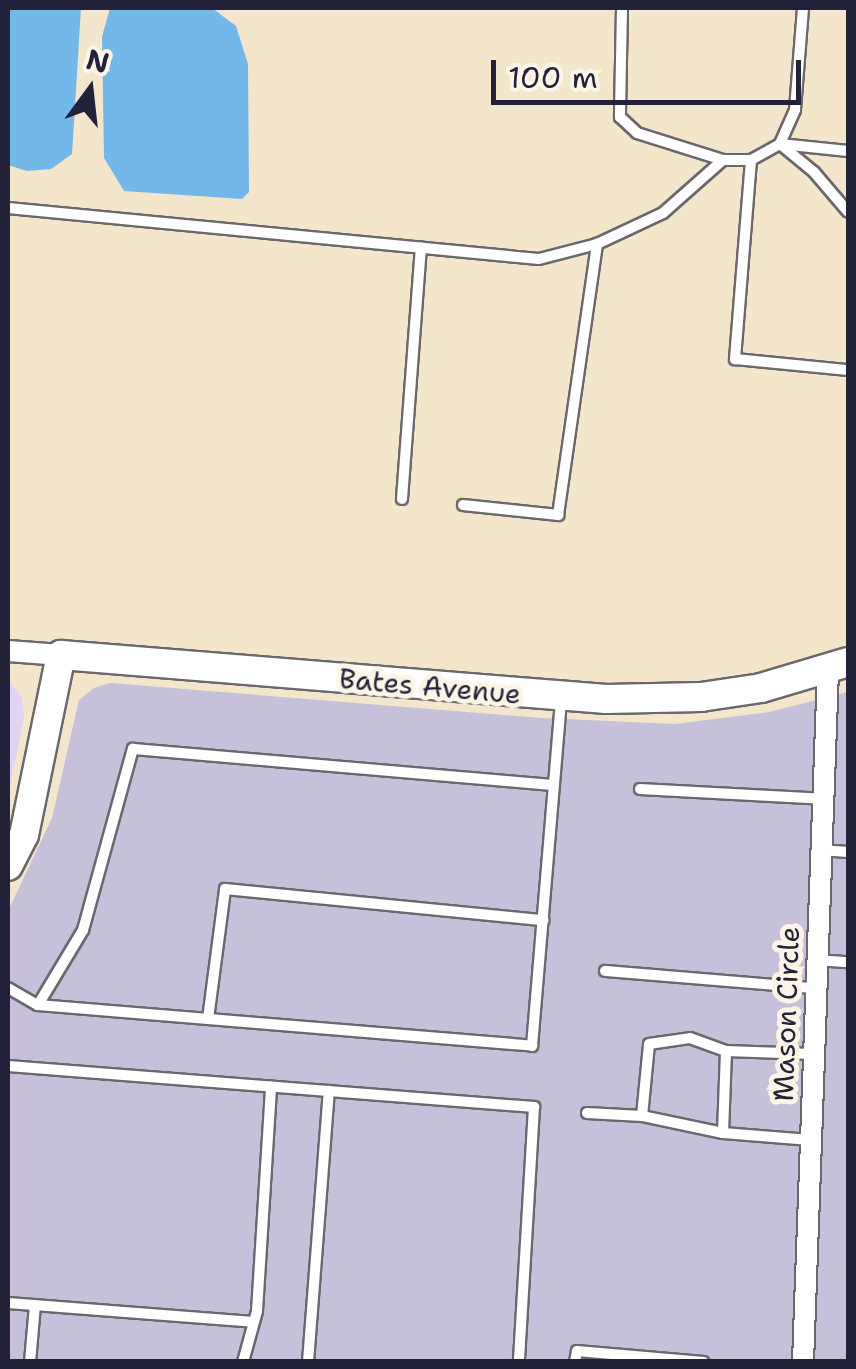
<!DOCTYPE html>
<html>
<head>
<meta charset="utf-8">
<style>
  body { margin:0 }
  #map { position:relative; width:856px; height:1369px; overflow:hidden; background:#f3e6cb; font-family:"Shantell Sans",sans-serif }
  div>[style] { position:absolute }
  .built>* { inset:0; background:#e3d3f3 }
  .industrial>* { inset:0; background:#c6c0da }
  .water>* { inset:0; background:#73b8e9 }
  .roads { filter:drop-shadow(2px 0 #6b676d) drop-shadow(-2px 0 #6b676d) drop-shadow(0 2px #6b676d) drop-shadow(0 -2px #6b676d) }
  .lane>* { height:10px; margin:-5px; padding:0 5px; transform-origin:5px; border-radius:5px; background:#fff }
  .street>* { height:20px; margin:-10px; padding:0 10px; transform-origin:10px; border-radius:10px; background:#fff }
  .secondary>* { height:28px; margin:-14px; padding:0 14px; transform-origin:14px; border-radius:14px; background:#fff }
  span { translate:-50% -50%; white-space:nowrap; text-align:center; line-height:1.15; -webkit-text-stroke:10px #fcf5e5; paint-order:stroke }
  .street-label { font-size:28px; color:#22223b }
  .frame { position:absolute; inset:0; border:10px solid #22223b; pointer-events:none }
  .north { position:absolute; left:40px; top:40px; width:100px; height:100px; -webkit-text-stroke:8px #fcf5e5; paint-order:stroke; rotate:15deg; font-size:28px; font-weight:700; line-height:40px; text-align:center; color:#22223b }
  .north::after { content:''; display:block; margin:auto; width:35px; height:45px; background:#22223b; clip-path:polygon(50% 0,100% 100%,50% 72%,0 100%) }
  .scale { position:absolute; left:491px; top:60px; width:310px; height:45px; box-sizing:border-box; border:5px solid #22223b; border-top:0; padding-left:12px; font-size:30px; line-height:35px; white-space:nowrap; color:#22223b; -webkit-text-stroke:8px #fcf5e5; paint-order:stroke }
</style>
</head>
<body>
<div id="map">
  <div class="built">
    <i style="clip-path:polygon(8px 680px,22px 698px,24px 717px,8px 796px)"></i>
  </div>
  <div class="industrial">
    <i style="clip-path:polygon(110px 683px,542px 718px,675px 724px,769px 712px,848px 692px,848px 1361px,8px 1362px,8px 911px,52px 818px,79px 700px,94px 688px)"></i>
  </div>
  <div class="water">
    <i style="clip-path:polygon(8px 8px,81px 8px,72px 154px,51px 169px,27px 171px,8px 165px)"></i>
    <i style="clip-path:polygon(110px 8px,212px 8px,236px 26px,248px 64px,249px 192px,242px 199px,124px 191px,104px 158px,102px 37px)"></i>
  </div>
  <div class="roads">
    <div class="lane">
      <i style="left:622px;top:8px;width:109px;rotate:91.1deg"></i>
      <i style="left:620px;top:117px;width:23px;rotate:43deg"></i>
      <i style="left:637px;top:133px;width:90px;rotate:17.4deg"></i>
      <i style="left:803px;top:8px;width:102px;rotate:94.5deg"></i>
      <i style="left:795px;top:110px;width:37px;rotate:114deg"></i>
      <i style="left:780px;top:144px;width:44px;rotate:39.5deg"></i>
      <i style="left:814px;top:172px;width:52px;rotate:49.6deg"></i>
      <i style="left:848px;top:151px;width:68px;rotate:-174.1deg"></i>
      <i style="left:780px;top:144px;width:33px;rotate:151deg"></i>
      <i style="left:751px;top:160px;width:200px;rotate:94.6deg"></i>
      <i style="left:735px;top:359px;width:114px;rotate:5.6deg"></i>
      <i style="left:8px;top:208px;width:533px;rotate:5.49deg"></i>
      <i style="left:539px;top:259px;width:60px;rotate:-14.5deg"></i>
      <i style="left:597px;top:244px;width:73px;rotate:-25.2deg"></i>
      <i style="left:663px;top:213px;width:80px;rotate:-41.5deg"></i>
      <i style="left:723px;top:160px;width:28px"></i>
      <i style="left:402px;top:499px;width:252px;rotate:-85.7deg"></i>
      <i style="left:463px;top:505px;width:96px;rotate:6deg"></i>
      <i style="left:558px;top:515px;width:274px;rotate:-81.8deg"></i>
      <i style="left:640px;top:789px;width:182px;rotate:3.1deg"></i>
      <i style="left:820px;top:850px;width:28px;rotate:4deg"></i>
      <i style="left:816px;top:960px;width:32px;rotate:4deg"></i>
      <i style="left:605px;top:971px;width:210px;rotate:4.7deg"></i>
      <i style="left:8px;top:988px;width:34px;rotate:30deg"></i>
      <i style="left:38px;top:1005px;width:496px;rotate:4.7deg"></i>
      <i style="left:532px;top:1046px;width:350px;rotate:-85.2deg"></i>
      <i style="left:38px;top:1005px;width:87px;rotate:-59deg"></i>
      <i style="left:83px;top:930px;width:188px;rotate:-74.6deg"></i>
      <i style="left:133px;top:749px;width:422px;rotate:4.9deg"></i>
      <i style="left:208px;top:1019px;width:131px;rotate:-82.5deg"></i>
      <i style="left:225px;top:889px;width:320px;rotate:5.6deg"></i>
      <i style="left:8px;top:1066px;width:528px;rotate:4.46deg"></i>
      <i style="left:534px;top:1107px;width:255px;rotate:93.4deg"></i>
      <i style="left:587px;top:1113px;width:55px;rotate:3.1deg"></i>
      <i style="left:723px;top:1133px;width:83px;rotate:-168.1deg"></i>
      <i style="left:642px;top:1116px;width:72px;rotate:-84.4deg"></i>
      <i style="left:649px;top:1044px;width:41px;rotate:-8.3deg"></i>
      <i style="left:690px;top:1038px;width:38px;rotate:20deg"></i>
      <i style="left:810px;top:1140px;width:87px;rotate:-175.4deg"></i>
      <i style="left:723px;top:1133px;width:82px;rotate:-87.9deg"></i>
      <i style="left:726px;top:1051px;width:86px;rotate:2deg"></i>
      <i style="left:8px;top:1303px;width:246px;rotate:4.4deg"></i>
      <i style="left:30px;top:1362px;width:57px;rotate:-85deg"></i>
      <i style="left:243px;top:1362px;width:53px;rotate:-74.6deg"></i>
      <i style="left:257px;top:1311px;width:225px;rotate:-86.4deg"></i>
      <i style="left:308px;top:1362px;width:272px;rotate:-85.6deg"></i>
      <i style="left:575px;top:1362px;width:11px;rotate:-80deg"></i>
      <i style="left:577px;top:1351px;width:127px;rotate:5deg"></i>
    </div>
    <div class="street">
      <i style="left:8px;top:651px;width:53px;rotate:4.3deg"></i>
      <i style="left:803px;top:1362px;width:693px;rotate:-87.93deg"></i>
    </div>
    <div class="secondary">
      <i style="left:8px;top:866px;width:35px;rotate:-63deg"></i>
      <i style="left:24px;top:835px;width:184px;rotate:-78.4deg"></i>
      <i style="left:61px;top:655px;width:547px;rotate:4.62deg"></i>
      <i style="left:606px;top:699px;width:95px;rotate:-1.2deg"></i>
      <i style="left:701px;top:697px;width:61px;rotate:-8.5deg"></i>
      <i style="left:761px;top:688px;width:91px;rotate:-16.6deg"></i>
    </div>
  </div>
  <div class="street-label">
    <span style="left:430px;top:686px;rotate:5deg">Bates Avenue</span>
    <span style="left:786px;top:1014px;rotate:-88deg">Mason Circle</span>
  </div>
  <div class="frame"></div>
  <div class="north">N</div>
  <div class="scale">100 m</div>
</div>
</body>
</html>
